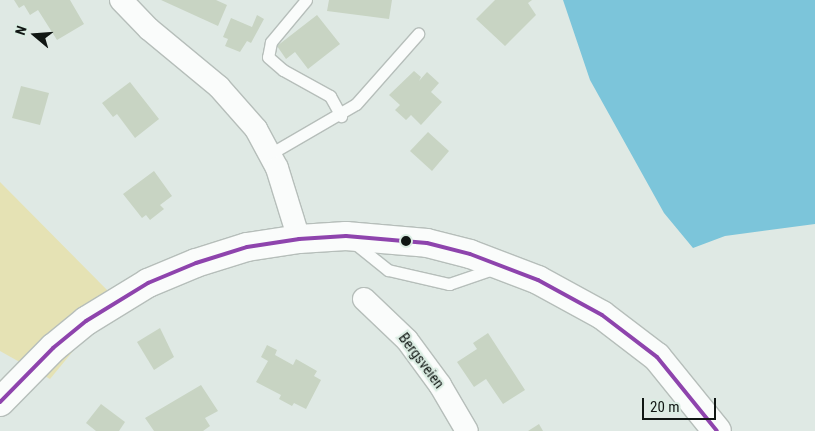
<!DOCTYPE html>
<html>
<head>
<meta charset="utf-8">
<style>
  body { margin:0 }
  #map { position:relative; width:815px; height:431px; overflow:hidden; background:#dfe9e4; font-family:"Roboto Condensed",sans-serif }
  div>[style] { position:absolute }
  .green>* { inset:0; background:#e5e2b4 }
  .water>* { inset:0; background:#7cc5da }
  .building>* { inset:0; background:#c8d4c3 }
  .roads { filter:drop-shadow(1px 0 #b6beba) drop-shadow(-1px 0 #b6beba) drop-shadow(0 1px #b6beba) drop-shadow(0 -1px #b6beba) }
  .lane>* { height:11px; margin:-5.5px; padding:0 5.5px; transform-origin:5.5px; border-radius:5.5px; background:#fafcfb }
  .street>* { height:22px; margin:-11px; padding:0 11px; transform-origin:11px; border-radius:11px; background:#fafcfb }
  .secondary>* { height:28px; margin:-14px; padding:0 14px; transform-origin:14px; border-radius:14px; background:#fafcfb }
  .bus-1>* { height:4px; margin:-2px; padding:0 2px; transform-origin:2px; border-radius:2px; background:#8e44ad }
  .dots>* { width:14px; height:14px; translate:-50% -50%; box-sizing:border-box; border:2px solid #dbede3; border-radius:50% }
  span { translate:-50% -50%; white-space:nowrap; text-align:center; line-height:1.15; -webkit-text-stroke:4.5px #dbede3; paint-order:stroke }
  .street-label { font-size:15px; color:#101613 }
  .north { position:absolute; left:10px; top:10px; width:50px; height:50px; -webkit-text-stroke:4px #dbede3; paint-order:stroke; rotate:288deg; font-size:14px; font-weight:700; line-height:20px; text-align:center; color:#101613 }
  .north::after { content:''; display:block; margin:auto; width:18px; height:22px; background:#101613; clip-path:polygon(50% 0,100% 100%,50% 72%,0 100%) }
  .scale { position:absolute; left:642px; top:398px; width:74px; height:22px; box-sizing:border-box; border:2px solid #101613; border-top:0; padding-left:6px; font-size:15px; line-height:18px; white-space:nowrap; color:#101613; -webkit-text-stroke:4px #dbede3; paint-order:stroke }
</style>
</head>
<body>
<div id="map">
  <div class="green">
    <i style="clip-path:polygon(0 182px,116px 299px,50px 379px,0 351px)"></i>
  </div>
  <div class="water">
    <i style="clip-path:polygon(563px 0,815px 0,815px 224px,725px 236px,693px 248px,664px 213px,590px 80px)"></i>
  </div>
  <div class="building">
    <i style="clip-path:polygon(14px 0,70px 0,84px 24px,57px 40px,38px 10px,30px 15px,24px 5px,19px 8px)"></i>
    <i style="clip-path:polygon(161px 0,216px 0,227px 5px,218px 26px)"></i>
    <i style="clip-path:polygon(329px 0,392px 0,389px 19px,327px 11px)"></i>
    <i style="clip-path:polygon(495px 0,532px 0,528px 3px,536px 15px,505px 46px,476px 19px)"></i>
    <i style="clip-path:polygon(257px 15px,264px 19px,251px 43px,247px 41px,240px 52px,225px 46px,228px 39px,223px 37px,231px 18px,252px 27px)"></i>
    <i style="clip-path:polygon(317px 15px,340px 44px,308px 69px,295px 52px,286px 59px,277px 46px)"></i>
    <i style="clip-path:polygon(414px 71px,421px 77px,419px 81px,427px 72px,439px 83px,431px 92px,442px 102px,421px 125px,411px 115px,406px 120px,395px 110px,400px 105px,389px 95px)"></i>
    <i style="clip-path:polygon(130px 82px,159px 119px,135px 138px,117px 114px,113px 117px,102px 103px)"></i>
    <i style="clip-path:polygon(21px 86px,49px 93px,40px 125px,12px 118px)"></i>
    <i style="clip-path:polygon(428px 132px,449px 151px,432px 171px,410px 151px)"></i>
    <i style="clip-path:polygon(154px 171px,172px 196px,160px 205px,164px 209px,150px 220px,146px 215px,142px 218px,123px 194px)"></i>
    <i style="clip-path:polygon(160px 328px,174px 357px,154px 370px,137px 342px)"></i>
    <i style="clip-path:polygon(488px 333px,525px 390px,503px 404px,486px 379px,474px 387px,457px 362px,477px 349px,473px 343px)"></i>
    <i style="clip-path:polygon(267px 345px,277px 350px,275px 355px,293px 365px,296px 359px,317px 371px,314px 376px,321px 380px,306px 409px,294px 403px,292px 406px,279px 399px,281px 395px,256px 382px,268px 361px,261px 357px)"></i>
    <i style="clip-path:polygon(201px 385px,218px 411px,205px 418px,210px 426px,203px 431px,154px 431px,145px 418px)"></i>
    <i style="clip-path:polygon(101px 404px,125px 422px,119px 431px,96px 431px,86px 423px)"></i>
    <i style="clip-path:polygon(539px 424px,543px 431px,528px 431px)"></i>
  </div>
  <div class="roads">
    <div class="lane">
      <i style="left:306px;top:0;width:55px;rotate:129.8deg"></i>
      <i style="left:271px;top:42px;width:15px;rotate:101deg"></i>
      <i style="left:268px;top:57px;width:20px;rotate:41deg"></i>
      <i style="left:283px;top:70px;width:54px;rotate:29deg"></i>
      <i style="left:330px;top:96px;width:23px;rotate:61deg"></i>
      <i style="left:270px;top:154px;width:99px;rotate:-30.2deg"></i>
      <i style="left:356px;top:104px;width:94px;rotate:-48.5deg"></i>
      <i style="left:353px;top:242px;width:45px;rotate:38.7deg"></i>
      <i style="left:388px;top:270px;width:63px;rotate:12.9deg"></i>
      <i style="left:449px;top:284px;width:50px;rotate:-18.8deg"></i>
    </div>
    <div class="street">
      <i style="left:121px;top:0;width:40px;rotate:46deg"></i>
      <i style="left:149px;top:29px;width:91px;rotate:39.6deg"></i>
      <i style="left:219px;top:87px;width:56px;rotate:48.6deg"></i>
      <i style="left:256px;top:129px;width:44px;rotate:61.7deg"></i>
      <i style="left:277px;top:168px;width:74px;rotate:72.8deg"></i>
      <i style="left:364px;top:299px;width:59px;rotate:43.6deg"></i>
      <i style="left:407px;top:340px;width:56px;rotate:53.7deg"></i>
      <i style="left:440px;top:385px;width:53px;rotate:59.6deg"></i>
    </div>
    <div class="secondary">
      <i style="left:0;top:402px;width:76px;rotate:-45.5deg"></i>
      <i style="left:53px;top:348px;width:43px;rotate:-39.3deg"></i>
      <i style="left:86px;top:321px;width:73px;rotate:-31.5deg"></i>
      <i style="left:148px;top:283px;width:52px;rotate:-22.6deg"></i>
      <i style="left:196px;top:263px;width:53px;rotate:-17.4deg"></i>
      <i style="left:247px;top:247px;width:53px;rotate:-8.7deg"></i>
      <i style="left:299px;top:239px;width:47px;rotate:-3.7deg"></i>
      <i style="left:346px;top:236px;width:81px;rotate:4.9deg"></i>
      <i style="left:427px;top:243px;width:44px;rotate:14.3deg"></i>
      <i style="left:470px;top:254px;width:73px;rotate:20.9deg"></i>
      <i style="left:538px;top:280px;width:73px;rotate:28.7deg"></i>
      <i style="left:602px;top:315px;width:69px;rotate:37.4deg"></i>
      <i style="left:657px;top:357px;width:95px;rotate:51deg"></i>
    </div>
  </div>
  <div class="bus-1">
    <i style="left:0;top:402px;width:76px;rotate:-45.5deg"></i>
    <i style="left:53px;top:348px;width:43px;rotate:-39.3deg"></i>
    <i style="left:86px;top:321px;width:73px;rotate:-31.5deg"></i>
    <i style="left:148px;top:283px;width:52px;rotate:-22.6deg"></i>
    <i style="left:196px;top:263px;width:53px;rotate:-17.4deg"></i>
    <i style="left:247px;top:247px;width:53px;rotate:-8.7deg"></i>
    <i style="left:299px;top:239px;width:47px;rotate:-3.7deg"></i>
    <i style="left:346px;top:236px;width:81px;rotate:4.9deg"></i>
    <i style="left:427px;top:243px;width:44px;rotate:14.3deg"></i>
    <i style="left:470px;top:254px;width:73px;rotate:20.9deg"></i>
    <i style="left:538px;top:280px;width:73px;rotate:28.7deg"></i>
    <i style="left:602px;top:315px;width:69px;rotate:37.4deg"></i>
    <i style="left:657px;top:357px;width:95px;rotate:51deg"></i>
  </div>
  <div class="dots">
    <i style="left:406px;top:241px;background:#101613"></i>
  </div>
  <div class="street-label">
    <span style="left:421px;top:361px;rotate:53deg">Bergsveien</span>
  </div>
  <div class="north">N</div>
  <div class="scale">20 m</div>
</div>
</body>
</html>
